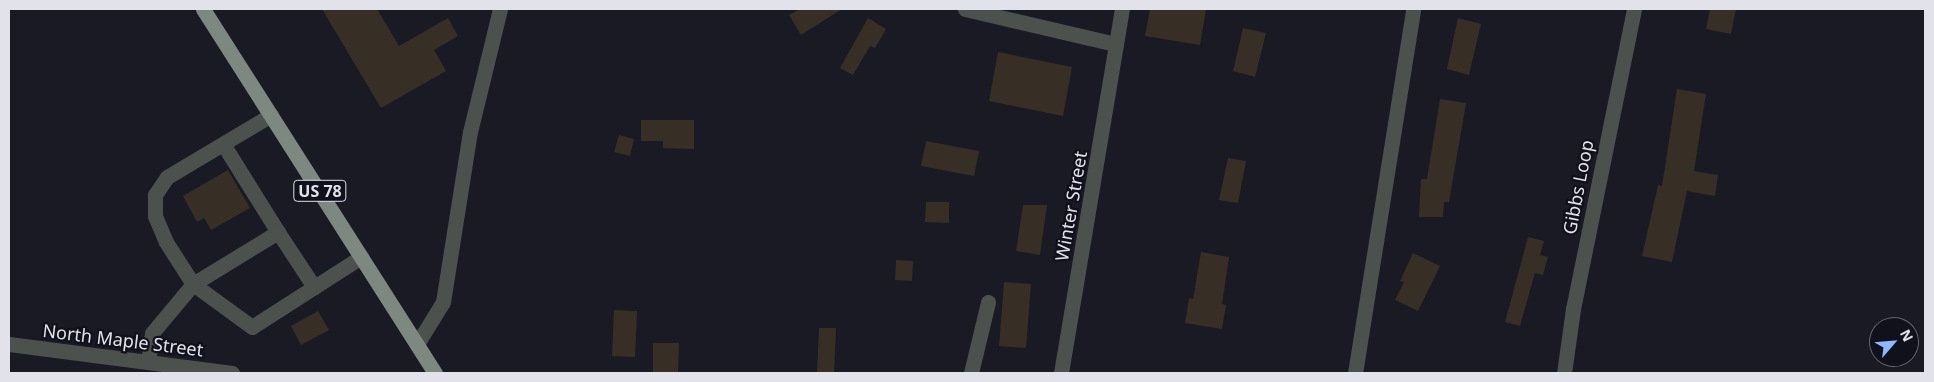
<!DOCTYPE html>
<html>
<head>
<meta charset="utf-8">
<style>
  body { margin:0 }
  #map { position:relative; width:1934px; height:382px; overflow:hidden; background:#1a1a25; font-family:"Noto Sans",sans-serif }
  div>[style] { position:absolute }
  .building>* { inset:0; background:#372e25 }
  .minor>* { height:15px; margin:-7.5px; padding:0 7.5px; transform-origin:7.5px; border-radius:7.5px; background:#4c514e }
  .major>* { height:15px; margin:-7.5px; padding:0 7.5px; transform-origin:7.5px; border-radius:7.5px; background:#7d8880 }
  span { translate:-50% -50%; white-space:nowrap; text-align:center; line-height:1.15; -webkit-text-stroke:4.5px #11111b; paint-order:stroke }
  .shield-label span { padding:1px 4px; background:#11111b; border:1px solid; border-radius:4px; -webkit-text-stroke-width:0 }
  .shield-label { font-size:16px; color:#e2e2ea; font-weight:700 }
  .street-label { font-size:18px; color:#e2e2ea }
  .frame { position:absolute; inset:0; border:10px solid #e2e2ea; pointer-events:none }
  .north { position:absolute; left:1869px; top:317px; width:50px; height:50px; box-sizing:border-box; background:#11111b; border:1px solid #65656e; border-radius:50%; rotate:63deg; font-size:14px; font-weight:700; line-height:20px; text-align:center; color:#e2e2ea }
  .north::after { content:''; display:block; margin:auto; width:18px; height:22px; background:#8bb9fc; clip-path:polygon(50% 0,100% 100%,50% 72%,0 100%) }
</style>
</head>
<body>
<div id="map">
  <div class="building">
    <i style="clip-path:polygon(322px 9px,377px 9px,399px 46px,448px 18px,458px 36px,434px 50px,446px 71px,381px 108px)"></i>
    <i style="clip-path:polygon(800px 9px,842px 9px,801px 35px,789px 15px)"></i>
    <i style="clip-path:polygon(1150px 9px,1206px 9px,1200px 45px,1145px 36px)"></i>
    <i style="clip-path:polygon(1710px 9px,1736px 9px,1731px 34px,1706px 29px)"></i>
    <i style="clip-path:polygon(868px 18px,886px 29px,875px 48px,870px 46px,853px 75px,840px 68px)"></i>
    <i style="clip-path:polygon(1458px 18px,1481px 24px,1469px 75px,1447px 69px)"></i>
    <i style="clip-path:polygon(1243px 28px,1266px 33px,1255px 77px,1233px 71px)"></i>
    <i style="clip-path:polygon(998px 52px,1072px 67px,1063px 116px,989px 101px)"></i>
    <i style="clip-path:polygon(1677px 89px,1706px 94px,1694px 171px,1718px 175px,1715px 196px,1687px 191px,1672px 262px,1642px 256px,1658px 185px,1662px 186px)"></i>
    <i style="clip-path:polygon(1440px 99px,1466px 103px,1449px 202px,1444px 202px,1443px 217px,1419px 217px,1421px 179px,1427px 179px)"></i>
    <i style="clip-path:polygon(641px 120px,694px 120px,694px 149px,663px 148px,663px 141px,641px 141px)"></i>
    <i style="clip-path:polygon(619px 135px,634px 139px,630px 156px,614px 152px)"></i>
    <i style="clip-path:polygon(926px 141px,979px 151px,974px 176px,921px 166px)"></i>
    <i style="clip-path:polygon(1228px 158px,1246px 161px,1238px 203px,1219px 200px)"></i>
    <i style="clip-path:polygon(228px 170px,250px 208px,211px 230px,204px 218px,197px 222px,183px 196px)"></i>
    <i style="clip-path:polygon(926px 202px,949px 202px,949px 223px,925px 222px)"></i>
    <i style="clip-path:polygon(1023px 205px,1047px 205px,1040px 255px,1016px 251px)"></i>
    <i style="clip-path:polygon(1528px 237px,1544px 241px,1540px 255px,1548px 257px,1543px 275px,1535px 273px,1520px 326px,1505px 322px)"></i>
    <i style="clip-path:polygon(1201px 252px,1229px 257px,1222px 304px,1226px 305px,1222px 329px,1185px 323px,1189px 298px,1193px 299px)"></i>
    <i style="clip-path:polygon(1413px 253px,1440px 266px,1418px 311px,1395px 300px,1404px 282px,1400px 281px)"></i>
    <i style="clip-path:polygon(896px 260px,913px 261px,912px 281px,895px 280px)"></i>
    <i style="clip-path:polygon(1004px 282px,1031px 284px,1026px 348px,999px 346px)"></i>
    <i style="clip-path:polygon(614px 310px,637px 311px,635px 357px,612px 356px)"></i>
    <i style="clip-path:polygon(318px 311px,329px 330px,301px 345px,291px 326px)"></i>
    <i style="clip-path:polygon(819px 328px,836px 328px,834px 373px,817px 373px)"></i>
    <i style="clip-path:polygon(653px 343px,679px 343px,678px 373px,653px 373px)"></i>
  </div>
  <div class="minor">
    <i style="left:965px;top:9px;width:155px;rotate:13.1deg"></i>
    <i style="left:271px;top:115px;width:121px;rotate:149.2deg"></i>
    <i style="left:167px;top:177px;width:22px;rotate:124deg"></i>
    <i style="left:155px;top:195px;width:21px;rotate:90deg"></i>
    <i style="left:155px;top:216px;width:28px;rotate:67deg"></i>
    <i style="left:166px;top:242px;width:50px;rotate:57.3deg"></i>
    <i style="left:193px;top:284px;width:73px;rotate:36.1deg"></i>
    <i style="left:252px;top:327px;width:130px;rotate:-32.7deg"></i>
    <i style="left:223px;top:144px;width:104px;rotate:58deg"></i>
    <i style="left:9px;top:344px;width:225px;rotate:7.4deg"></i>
    <i style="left:417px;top:344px;width:49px;rotate:-58.2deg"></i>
    <i style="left:443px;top:302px;width:172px;rotate:-81deg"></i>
    <i style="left:470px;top:132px;width:127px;rotate:-76.3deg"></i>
    <i style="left:148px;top:362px;width:29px;rotate:-82deg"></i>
    <i style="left:152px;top:333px;width:64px;rotate:-50.1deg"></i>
    <i style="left:193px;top:284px;width:100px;rotate:-31.5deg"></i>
    <i style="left:278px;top:232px;width:66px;rotate:56.8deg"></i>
    <i style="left:971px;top:373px;width:73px;rotate:-76.5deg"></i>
    <i style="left:1061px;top:373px;width:369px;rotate:-80.5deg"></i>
    <i style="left:1355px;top:373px;width:369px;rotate:-80.9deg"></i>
    <i style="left:1564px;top:373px;width:65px;rotate:-82deg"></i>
    <i style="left:1573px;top:309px;width:306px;rotate:-78.5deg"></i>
  </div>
  <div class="major">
    <i style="left:203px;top:9px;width:432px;rotate:57.5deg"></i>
  </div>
  <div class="shield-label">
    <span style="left:320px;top:191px">US 78</span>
  </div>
  <div class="street-label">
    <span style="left:1578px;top:187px;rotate:-79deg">Gibbs Loop</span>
    <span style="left:1071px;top:206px;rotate:-80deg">Winter Street</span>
    <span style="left:123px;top:340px;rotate:7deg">North Maple Street</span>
  </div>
  <div class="frame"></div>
  <div class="north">N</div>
</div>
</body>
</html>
